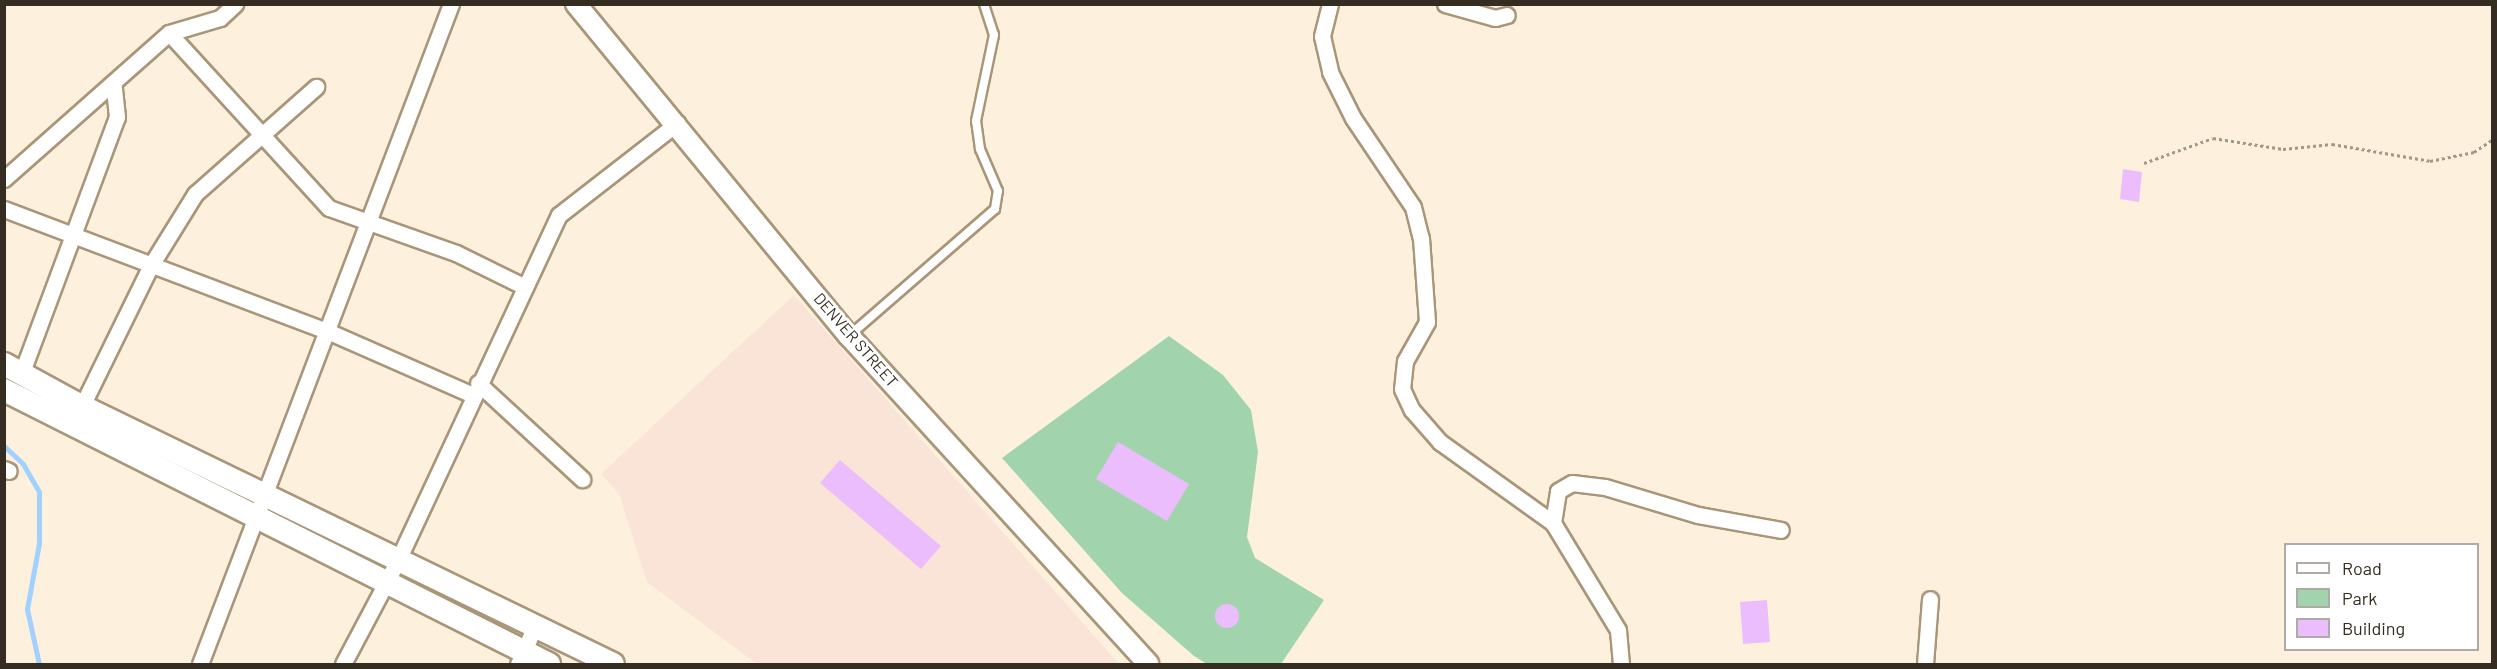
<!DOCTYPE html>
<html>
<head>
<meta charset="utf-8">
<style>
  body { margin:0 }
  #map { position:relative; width:2497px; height:669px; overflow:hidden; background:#fdf1de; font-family:Barlow,sans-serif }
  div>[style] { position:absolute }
  .education>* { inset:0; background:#fae4d7 }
  .green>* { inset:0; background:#a1d4ad }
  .stream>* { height:5px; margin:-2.5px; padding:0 2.5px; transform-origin:2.5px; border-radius:2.5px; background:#a2d1fd }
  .building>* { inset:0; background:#ecbdfc }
  .round { border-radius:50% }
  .path>* { height:3px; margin-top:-1.5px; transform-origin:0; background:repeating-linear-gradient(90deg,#a29788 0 3px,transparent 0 6px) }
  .roads { filter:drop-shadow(2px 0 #a99679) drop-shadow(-2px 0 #a99679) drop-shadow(0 2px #a99679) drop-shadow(0 -2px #a99679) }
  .service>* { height:8px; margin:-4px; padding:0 4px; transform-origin:4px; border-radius:4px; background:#fff }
  .minor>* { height:15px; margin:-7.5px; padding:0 7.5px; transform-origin:7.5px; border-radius:7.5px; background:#fff }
  .tertiary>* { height:20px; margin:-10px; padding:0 10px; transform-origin:10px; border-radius:10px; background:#fff }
  .secondary>* { height:22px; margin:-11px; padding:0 11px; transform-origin:11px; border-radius:11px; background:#fff }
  span { translate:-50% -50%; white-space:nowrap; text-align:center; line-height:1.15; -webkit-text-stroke:6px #fff; paint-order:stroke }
  .street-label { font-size:16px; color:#352d21 }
  .frame { position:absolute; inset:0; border:6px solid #352d21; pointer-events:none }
  .legend { position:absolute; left:2284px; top:543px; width:195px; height:108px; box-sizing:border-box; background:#fff; border:2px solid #aeaba6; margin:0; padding:8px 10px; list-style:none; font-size:18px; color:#352d21 }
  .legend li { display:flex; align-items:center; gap:12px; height:30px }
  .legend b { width:30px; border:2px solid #aeaba6 }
</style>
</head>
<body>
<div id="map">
  <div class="education">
    <i style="clip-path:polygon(794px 295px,1119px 664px,757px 664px,647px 582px,619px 494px,601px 474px)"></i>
  </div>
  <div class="green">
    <i style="clip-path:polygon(1169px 336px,1223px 375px,1251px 410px,1258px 452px,1247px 537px,1255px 558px,1324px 600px,1281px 664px,1207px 664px,1194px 656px,1122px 593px,1002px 458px)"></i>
  </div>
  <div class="stream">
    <i style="left:4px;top:446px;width:26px;rotate:43deg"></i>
    <i style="left:23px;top:464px;width:32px;rotate:60deg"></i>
    <i style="left:39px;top:492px;width:51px;rotate:90deg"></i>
    <i style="left:39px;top:543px;width:67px;rotate:100.3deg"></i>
    <i style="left:27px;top:609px;width:56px;rotate:77.7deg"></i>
  </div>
  <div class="building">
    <i style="clip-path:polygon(2123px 169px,2142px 172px,2139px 202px,2120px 199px)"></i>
    <i style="clip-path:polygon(1118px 442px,1189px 484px,1167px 521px,1096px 479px)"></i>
    <i style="clip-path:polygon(840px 460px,941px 546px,921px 569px,820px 483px)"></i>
    <i style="clip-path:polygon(1767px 600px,1770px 642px,1743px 644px,1740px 602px)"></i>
    <i class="round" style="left:1215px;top:604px;width:24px;height:24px"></i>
  </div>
  <div class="path">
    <i style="left:2144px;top:163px;width:73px;rotate:-19.9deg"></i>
    <i style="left:2213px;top:138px;width:71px;rotate:8.9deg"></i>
    <i style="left:2283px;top:149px;width:49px;rotate:-5.8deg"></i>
    <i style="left:2332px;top:144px;width:99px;rotate:9.8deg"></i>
    <i style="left:2430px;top:161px;width:45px;rotate:-11.6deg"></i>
    <i style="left:2474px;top:152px;width:22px;rotate:-34deg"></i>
  </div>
  <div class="roads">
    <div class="service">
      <i style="left:850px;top:335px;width:192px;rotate:-41deg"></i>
      <i style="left:995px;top:209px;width:18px;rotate:-81deg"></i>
      <i style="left:998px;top:191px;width:46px;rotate:-113.2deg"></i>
      <i style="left:980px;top:149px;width:28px;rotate:-98deg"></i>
      <i style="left:976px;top:121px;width:88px;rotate:-78.2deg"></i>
      <i style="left:994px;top:35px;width:33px;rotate:-108deg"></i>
    </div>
    <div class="minor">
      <i style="left:1330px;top:4px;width:33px;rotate:104deg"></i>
      <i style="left:1322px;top:36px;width:37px;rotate:77deg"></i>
      <i style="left:1330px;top:72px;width:51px;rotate:63.4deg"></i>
      <i style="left:1353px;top:118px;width:107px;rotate:56deg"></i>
      <i style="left:1413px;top:207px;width:32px;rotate:76deg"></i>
      <i style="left:1421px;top:238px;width:84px;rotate:85.9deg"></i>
      <i style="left:1427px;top:322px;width:45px;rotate:119.4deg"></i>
      <i style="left:1405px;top:361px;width:28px;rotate:96deg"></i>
      <i style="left:1402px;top:389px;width:23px;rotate:65deg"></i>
      <i style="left:1412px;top:410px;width:43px;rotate:48.8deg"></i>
      <i style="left:1440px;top:442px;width:139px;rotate:35.6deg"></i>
      <i style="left:1553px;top:523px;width:125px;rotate:58.7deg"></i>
      <i style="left:1618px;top:630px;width:34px;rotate:85deg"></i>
      <i style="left:1445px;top:4px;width:52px;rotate:15.6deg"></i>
      <i style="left:1495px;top:18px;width:12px;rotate:-14deg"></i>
      <i style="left:169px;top:33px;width:237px;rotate:47.6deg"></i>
      <i style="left:329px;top:208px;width:135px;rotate:19.5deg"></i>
      <i style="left:456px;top:253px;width:77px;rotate:26.2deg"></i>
      <i style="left:4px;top:179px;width:220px;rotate:-41.5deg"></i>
      <i style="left:169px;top:33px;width:53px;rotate:-16.4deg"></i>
      <i style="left:220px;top:18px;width:21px;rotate:-43deg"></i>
      <i style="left:4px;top:209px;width:345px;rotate:20.7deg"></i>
      <i style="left:327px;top:331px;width:159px;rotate:23.7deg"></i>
      <i style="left:22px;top:372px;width:272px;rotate:-69.6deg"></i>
      <i style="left:117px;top:117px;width:31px;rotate:-96deg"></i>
      <i style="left:478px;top:383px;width:142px;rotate:42.7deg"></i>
      <i style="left:78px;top:414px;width:166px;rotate:-63.9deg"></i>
      <i style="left:151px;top:265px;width:84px;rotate:-58.2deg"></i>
      <i style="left:195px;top:194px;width:162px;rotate:-41.5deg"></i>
      <i style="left:4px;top:469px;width:5px;rotate:22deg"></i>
      <i style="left:1553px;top:523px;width:32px;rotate:-81deg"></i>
      <i style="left:1558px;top:491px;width:16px;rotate:-30deg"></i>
      <i style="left:1572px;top:483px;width:33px;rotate:7deg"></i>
      <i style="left:1605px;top:487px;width:97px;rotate:16.8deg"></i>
      <i style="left:1698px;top:515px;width:84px;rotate:10.2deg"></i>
      <i style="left:200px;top:664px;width:706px;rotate:-69.18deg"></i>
      <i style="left:343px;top:664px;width:118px;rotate:-62.1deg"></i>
      <i style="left:398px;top:560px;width:381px;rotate:-65deg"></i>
      <i style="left:559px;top:215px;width:150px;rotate:-37.9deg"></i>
      <i style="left:518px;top:664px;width:42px;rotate:-65.9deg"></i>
      <i style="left:1925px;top:664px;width:65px;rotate:-85.6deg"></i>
    </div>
    <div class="tertiary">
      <i style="left:576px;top:4px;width:430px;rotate:50.6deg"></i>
      <i style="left:849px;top:336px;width:444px;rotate:47.6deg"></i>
    </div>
    <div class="secondary">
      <i style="left:4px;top:364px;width:88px;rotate:28.6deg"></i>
      <i style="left:81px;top:406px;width:591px;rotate:25.87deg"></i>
      <i style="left:4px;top:390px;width:610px;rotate:26.69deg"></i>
    </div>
  </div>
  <div class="street-label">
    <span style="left:856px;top:340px;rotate:49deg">DENVER STREET</span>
  </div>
  <div class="frame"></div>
  <ul class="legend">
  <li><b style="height:8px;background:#fff"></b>Road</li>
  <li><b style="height:16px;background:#a1d4ad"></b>Park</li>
  <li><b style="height:16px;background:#ecbdfc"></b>Building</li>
  </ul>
</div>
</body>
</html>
